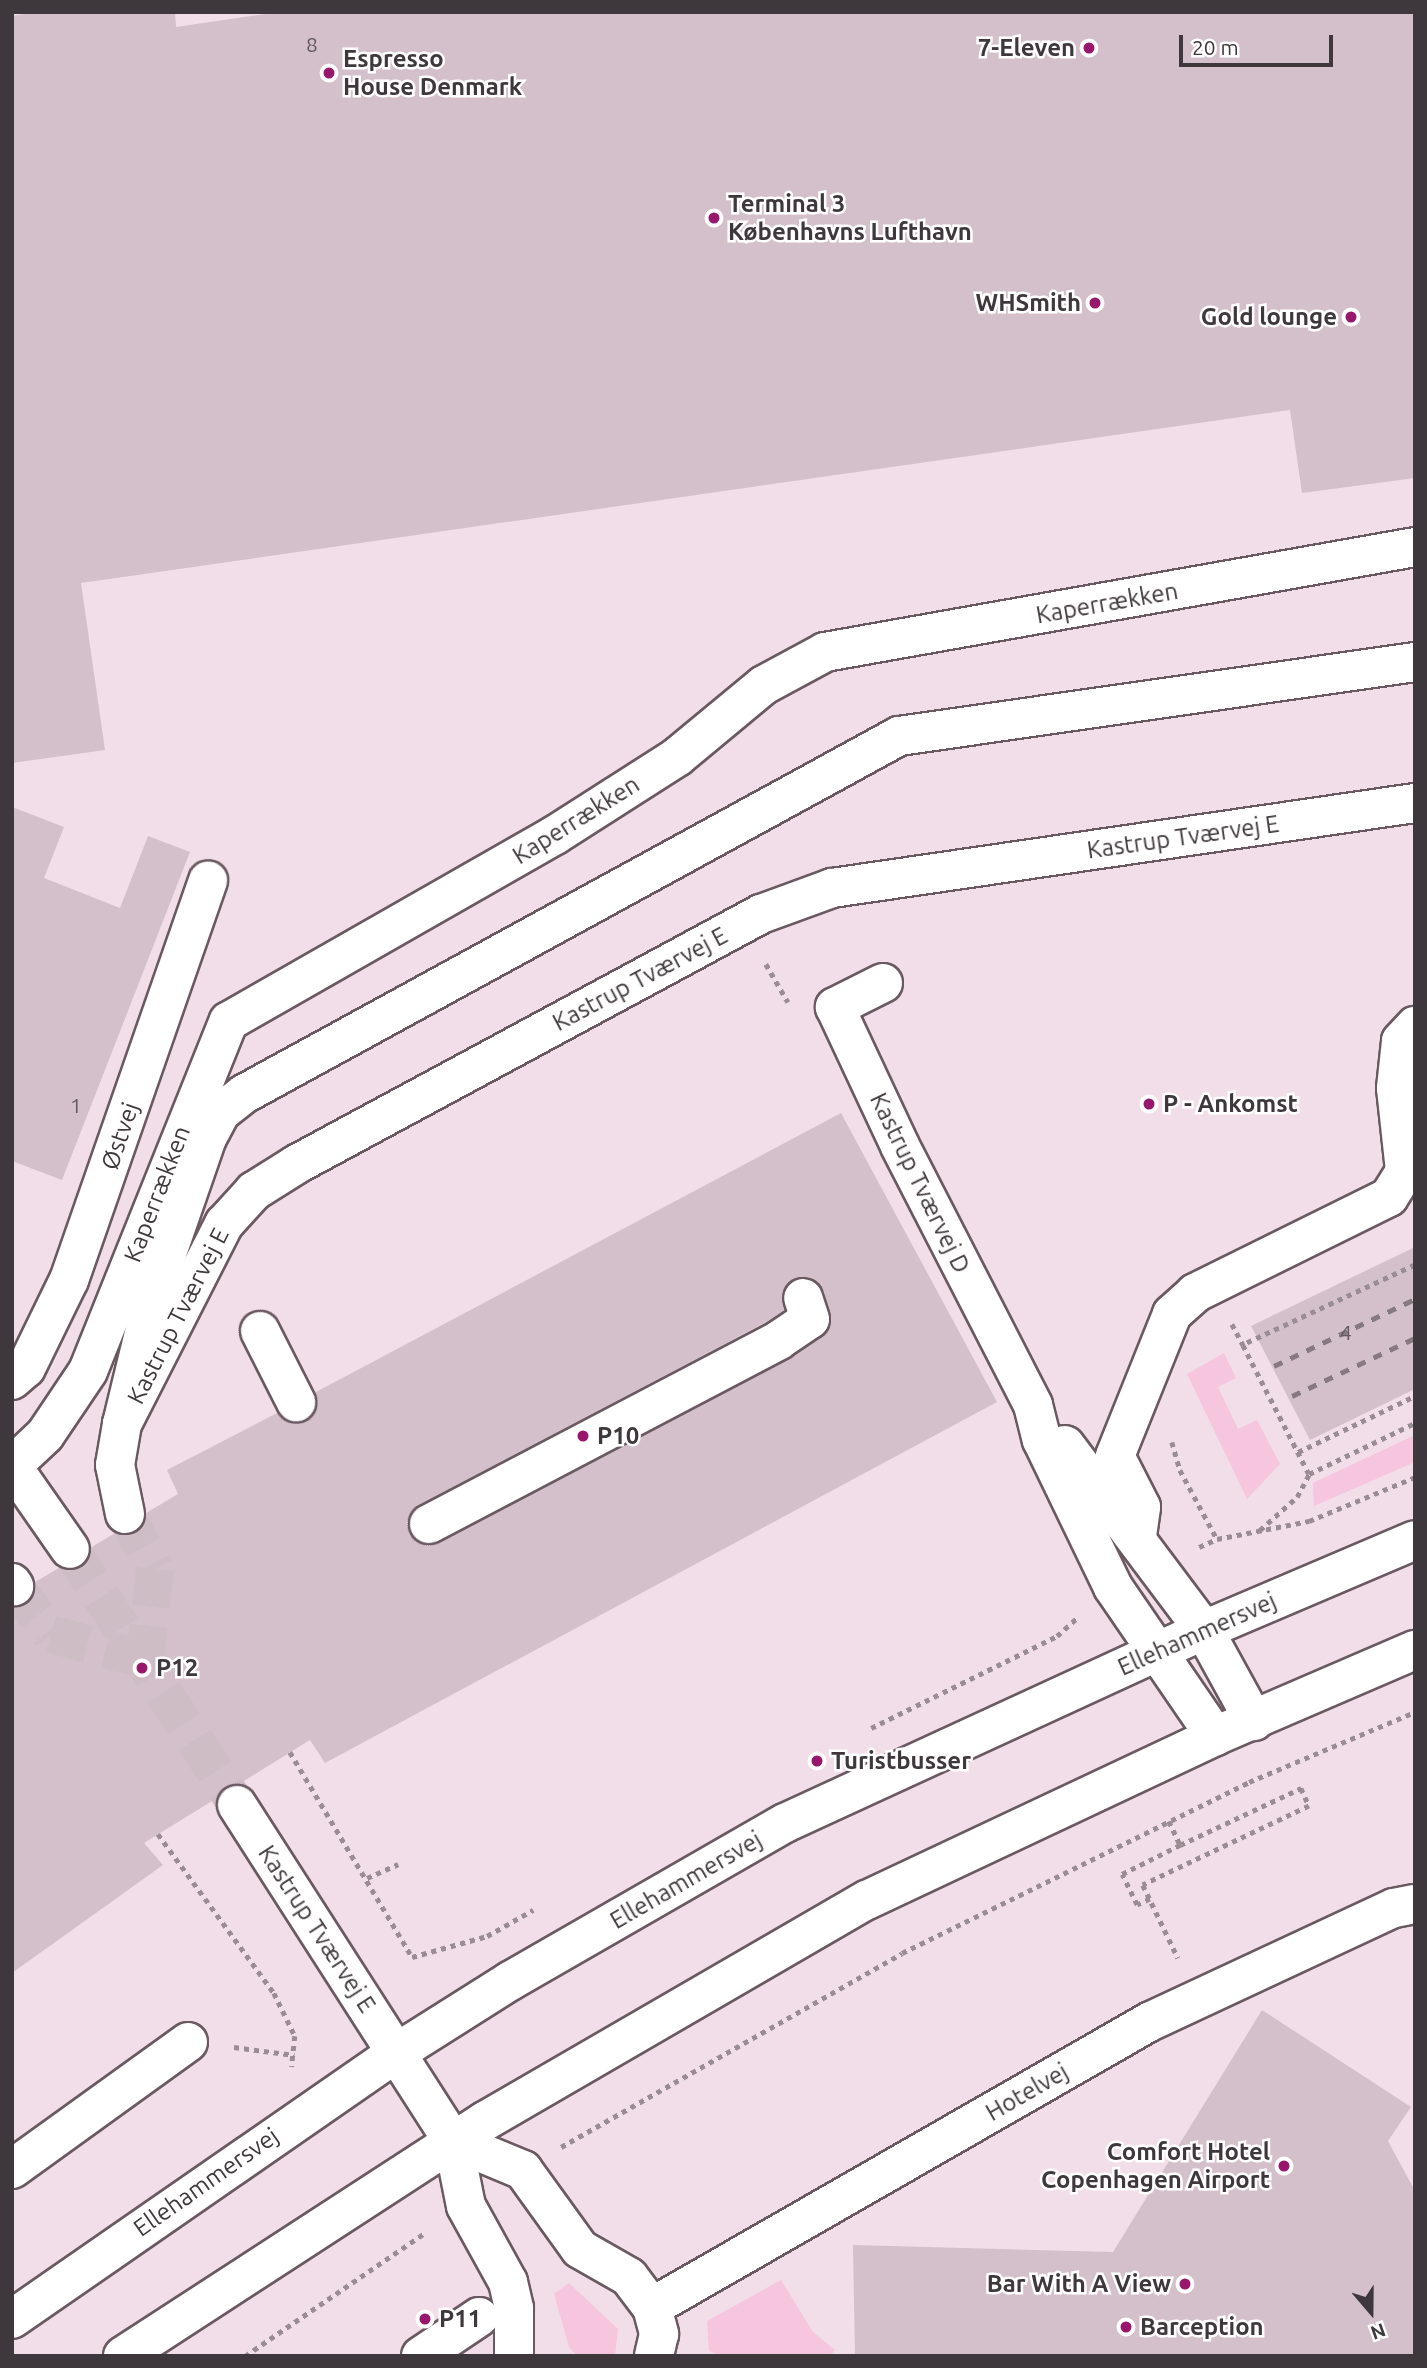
<!DOCTYPE html>
<html>
<head>
<meta charset="utf-8">
<style>
  body { margin:0 }
  #map { position:relative; width:1427px; height:2368px; overflow:hidden; background:#f2dee8; font-family:Ubuntu,sans-serif }
  div>[style] { position:absolute }
  .green>* { inset:0; background:#f6c5de }
  .building>* { inset:0; background:#d3c0ca }
  .minor-tunnel>* { height:38px; margin-top:-19px; transform-origin:0; background:repeating-linear-gradient(90deg,#cebdc5 0 38px,transparent 0 57px) }
  .path>* { height:4.5px; margin-top:-2.25px; transform-origin:0; background:repeating-linear-gradient(90deg,#9a8c93 0 5px,transparent 0 10px) }
  .roads { filter:drop-shadow(2px 0 #6a5961) drop-shadow(-2px 0 #6a5961) drop-shadow(0 2px #6a5961) drop-shadow(0 -2px #6a5961) }
  .minor>* { height:38px; margin:-19px; padding:0 19px; transform-origin:19px; border-radius:19px; background:#fff }
  .rail>* { height:5px; margin-top:-2.5px; transform-origin:0; background:repeating-linear-gradient(90deg,#867a80 0 9px,transparent 0 18px) }
  .dots>* { width:19px; height:19px; translate:-50% -50%; box-sizing:border-box; border:4px solid #fff; border-radius:50% }
  span { translate:-50% -50%; white-space:nowrap; text-align:center; line-height:1.15; -webkit-text-stroke:5px #fff; paint-order:stroke }
  .number-label { font-size:21px; color:#63595f }
  .number-label span { -webkit-text-stroke-width:0 }
  .poi-label { font-size:24px; color:#3e373b; font-weight:700 }
  .right { translate:-100% -50%; text-align:right }
  .left { translate:0 -50%; text-align:left }
  .street-label { font-size:24px; color:#3e373b }
  .frame { position:absolute; inset:0; border:14px solid #3e373b; pointer-events:none }
  .north { position:absolute; left:1336px; top:2277px; width:70px; height:70px; -webkit-text-stroke:5px #fff; paint-order:stroke; rotate:160deg; font-size:19px; font-weight:700; line-height:28px; text-align:center; color:#3e373b }
  .north::after { content:''; display:block; margin:auto; width:24px; height:32px; background:#3e373b; clip-path:polygon(50% 0,100% 100%,50% 72%,0 100%) }
  .scale { position:absolute; left:1179px; top:35px; width:154px; height:32px; box-sizing:border-box; border:4px solid #3e373b; border-top:0; padding-left:9px; font-size:21px; line-height:24px; white-space:nowrap; color:#3e373b; -webkit-text-stroke:5px #fff; paint-order:stroke }
</style>
</head>
<body>
<div id="map">
  <div class="green">
    <i style="clip-path:polygon(1224px 1353px,1236px 1378px,1218px 1387px,1238px 1429px,1257px 1420px,1280px 1464px,1247px 1499px,1187px 1374px)"></i>
    <i style="clip-path:polygon(1415px 1435px,1415px 1462px,1314px 1506px,1313px 1483px)"></i>
    <i style="clip-path:polygon(781px 2280px,813px 2332px,835px 2350px,830px 2356px,723px 2356px,709px 2351px,707px 2321px)"></i>
    <i style="clip-path:polygon(569px 2283px,618px 2329px,615px 2356px,577px 2356px,569px 2347px,554px 2294px)"></i>
  </div>
  <div class="building">
    <i style="clip-path:polygon(37px 12px,175px 12px,176px 27px,279px 12px,1415px 12px,1415px 478px,1302px 493px,1290px 410px,81px 583px,105px 750px,12px 763px,12px 16px)"></i>
    <i style="clip-path:polygon(12px 807px,64px 827px,44px 878px,120px 908px,148px 836px,190px 852px,62px 1180px,12px 1161px)"></i>
    <i style="clip-path:polygon(evenodd,841px 1113px,997px 1402px,325px 1763px,310px 1740px,239px 1784px,226px 1786px,217px 1798px,144px 1843px,163px 1865px,12px 1973px,12px 1607px,27px 1604px,35px 1582px,59px 1568px,82px 1567px,92px 1547px,115px 1533px,129px 1535px,139px 1531px,146px 1513px,178px 1494px,167px 1470px,277px 1413px,294px 1424px,306px 1421px,318px 1404px,316px 1392px,841px 1113px,807px 1277px,824px 1291px,831px 1325px,822px 1337px,791px 1358px,439px 1543px,427px 1546px,410px 1535px,407px 1522px,419px 1505px,768px 1321px,784px 1310px,782px 1294px,787px 1283px,807px 1277px)"></i>
    <i style="clip-path:polygon(1415px 1247px,1415px 1389px,1310px 1440px,1251px 1326px)"></i>
    <i style="clip-path:polygon(1262px 2010px,1411px 2107px,1388px 2141px,1415px 2191px,1415px 2356px,855px 2356px,853px 2245px,1113px 2252px)"></i>
  </div>
  <div class="minor-tunnel">
    <i style="left:125px;top:1514px;width:63px;rotate:61.4deg"></i>
    <i style="left:155px;top:1569px;width:92px;rotate:96.3deg"></i>
    <i style="left:70px;top:1549px;width:306px;rotate:56.9deg"></i>
    <i style="left:14px;top:1586px;width:61px;rotate:52.4deg"></i>
    <i style="left:51px;top:1634px;width:98px;rotate:15.5deg"></i>
  </div>
  <div class="path">
    <i style="left:766px;top:964px;width:44px;rotate:59.9deg"></i>
    <i style="left:1415px;top:1265px;width:190px;rotate:155.1deg"></i>
    <i style="left:1243px;top:1345px;width:145px;rotate:62.9deg"></i>
    <i style="left:1309px;top:1474px;width:118px;rotate:-25.7deg"></i>
    <i style="left:1232px;top:1324px;width:24px;rotate:62deg"></i>
    <i style="left:1172px;top:1442px;width:29px;rotate:74deg"></i>
    <i style="left:1180px;top:1470px;width:78px;rotate:61.8deg"></i>
    <i style="left:1298px;top:1452px;width:130px;rotate:-25.6deg"></i>
    <i style="left:1260px;top:1530px;width:50px;rotate:-41.7deg"></i>
    <i style="left:1297px;top:1497px;width:26px;rotate:-62deg"></i>
    <i style="left:1199px;top:1547px;width:20px;rotate:-24deg"></i>
    <i style="left:1217px;top:1539px;width:94px;rotate:-11.1deg"></i>
    <i style="left:1309px;top:1521px;width:115px;rotate:-22.5deg"></i>
    <i style="left:871px;top:1728px;width:208px;rotate:-26.3deg"></i>
    <i style="left:1057px;top:1636px;width:28px;rotate:-42deg"></i>
    <i style="left:290px;top:1752px;width:239px;rotate:59.2deg"></i>
    <i style="left:412px;top:1957px;width:78px;rotate:-15.6deg"></i>
    <i style="left:487px;top:1936px;width:53px;rotate:-29.5deg"></i>
    <i style="left:1169px;top:1821px;width:26px;rotate:65deg"></i>
    <i style="left:1180px;top:1845px;width:134px;rotate:-25.2deg"></i>
    <i style="left:1301px;top:1788px;width:20px;rotate:66deg"></i>
    <i style="left:1309px;top:1806px;width:184px;rotate:154.6deg"></i>
    <i style="left:1143px;top:1885px;width:81px;rotate:64.4deg"></i>
    <i style="left:158px;top:1834px;width:197px;rotate:53.9deg"></i>
    <i style="left:274px;top:1993px;width:48px;rotate:64deg"></i>
    <i style="left:295px;top:2036px;width:31px;rotate:96deg"></i>
    <i style="left:367px;top:1878px;width:34px;rotate:-24deg"></i>
    <i style="left:1150px;top:1899px;width:14px;rotate:155deg"></i>
    <i style="left:1137px;top:1905px;width:34px;rotate:-116deg"></i>
    <i style="left:1122px;top:1874px;width:65px;rotate:-26.6deg"></i>
    <i style="left:234px;top:2047px;width:61px;rotate:7.6deg"></i>
    <i style="left:561px;top:2147px;width:392px;rotate:-29.6deg"></i>
    <i style="left:902px;top:1953px;width:387px;rotate:-26.2deg"></i>
    <i style="left:1249px;top:1782px;width:180px;rotate:-22.9deg"></i>
    <i style="left:245px;top:2356px;width:219px;rotate:-34.4deg"></i>
  </div>
  <div class="roads">
    <div class="minor">
      <i style="left:883px;top:983px;width:54px;rotate:153.4deg"></i>
      <i style="left:835px;top:1007px;width:153px;rotate:64.9deg"></i>
      <i style="left:900px;top:1146px;width:291px;rotate:62.8deg"></i>
      <i style="left:1033px;top:1405px;width:36px;rotate:76deg"></i>
      <i style="left:1042px;top:1440px;width:163px;rotate:64.2deg"></i>
      <i style="left:1113px;top:1587px;width:181px;rotate:55.6deg"></i>
      <i style="left:260px;top:1331px;width:80px;rotate:63.1deg"></i>
      <i style="left:12px;top:1380px;width:18px;rotate:-41deg"></i>
      <i style="left:26px;top:1368px;width:98px;rotate:-64deg"></i>
      <i style="left:69px;top:1280px;width:423px;rotate:-70.8deg"></i>
      <i style="left:122px;top:1424px;width:140px;rotate:-76.4deg"></i>
      <i style="left:155px;top:1288px;width:159px;rotate:-70.9deg"></i>
      <i style="left:207px;top:1138px;width:30px;rotate:-62deg"></i>
      <i style="left:221px;top:1112px;width:29px;rotate:-38deg"></i>
      <i style="left:244px;top:1094px;width:746px;rotate:-28.66deg"></i>
      <i style="left:899px;top:736px;width:521px;rotate:-8.16deg"></i>
      <i style="left:1065px;top:1445px;width:231px;rotate:53.1deg"></i>
      <i style="left:1204px;top:1630px;width:104px;rotate:61.2deg"></i>
      <i style="left:12px;top:1466px;width:45px;rotate:-43.2deg"></i>
      <i style="left:45px;top:1435px;width:77px;rotate:-56.1deg"></i>
      <i style="left:88px;top:1371px;width:377px;rotate:-68.1deg"></i>
      <i style="left:229px;top:1021px;width:375px;rotate:-29.7deg"></i>
      <i style="left:555px;top:835px;width:145px;rotate:-32.6deg"></i>
      <i style="left:677px;top:757px;width:113px;rotate:-39.6deg"></i>
      <i style="left:764px;top:685px;width:69px;rotate:-28.4deg"></i>
      <i style="left:825px;top:652px;width:599px;rotate:-10.09deg"></i>
      <i style="left:12px;top:1466px;width:101px;rotate:55.1deg"></i>
      <i style="left:125px;top:1514px;width:50px;rotate:-101.5deg"></i>
      <i style="left:115px;top:1465px;width:42px;rotate:-80.3deg"></i>
      <i style="left:122px;top:1424px;width:225px;rotate:-63deg"></i>
      <i style="left:224px;top:1224px;width:45px;rotate:-47.7deg"></i>
      <i style="left:254px;top:1191px;width:51px;rotate:-32.1deg"></i>
      <i style="left:297px;top:1164px;width:527px;rotate:-28.32deg"></i>
      <i style="left:761px;top:914px;width:76px;rotate:-20.1deg"></i>
      <i style="left:832px;top:888px;width:589px;rotate:-8.3deg"></i>
      <i style="left:429px;top:1524px;width:395px;rotate:-27.7deg"></i>
      <i style="left:779px;top:1340px;width:37px;rotate:-34deg"></i>
      <i style="left:810px;top:1319px;width:22px;rotate:-108deg"></i>
      <i style="left:1137px;top:1536px;width:29px;rotate:-82deg"></i>
      <i style="left:1141px;top:1507px;width:57px;rotate:-117deg"></i>
      <i style="left:1115px;top:1456px;width:153px;rotate:-68.1deg"></i>
      <i style="left:1172px;top:1314px;width:31px;rotate:-42deg"></i>
      <i style="left:1195px;top:1293px;width:216px;rotate:-26.3deg"></i>
      <i style="left:1389px;top:1197px;width:31px;rotate:-58deg"></i>
      <i style="left:1405px;top:1171px;width:83px;rotate:-96.2deg"></i>
      <i style="left:1396px;top:1088px;width:47px;rotate:-83.9deg"></i>
      <i style="left:1401px;top:1041px;width:21px;rotate:-47deg"></i>
      <i style="left:12px;top:1583px;width:4px;rotate:56deg"></i>
      <i style="left:237px;top:1805px;width:399px;rotate:57.3deg"></i>
      <i style="left:453px;top:2141px;width:66px;rotate:78.7deg"></i>
      <i style="left:466px;top:2206px;width:87px;rotate:61.1deg"></i>
      <i style="left:508px;top:2282px;width:27px;rotate:77deg"></i>
      <i style="left:514px;top:2308px;width:48px;rotate:90deg"></i>
      <i style="left:453px;top:2141px;width:76px;rotate:22.5deg"></i>
      <i style="left:523px;top:2170px;width:97px;rotate:54.2deg"></i>
      <i style="left:580px;top:2249px;width:56px;rotate:29.7deg"></i>
      <i style="left:629px;top:2277px;width:38px;rotate:53deg"></i>
      <i style="left:652px;top:2307px;width:28px;rotate:75deg"></i>
      <i style="left:659px;top:2334px;width:23px;rotate:103deg"></i>
      <i style="left:12px;top:2169px;width:217px;rotate:-35.8deg"></i>
      <i style="left:652px;top:2307px;width:573px;rotate:-29.83deg"></i>
      <i style="left:1149px;top:2022px;width:270px;rotate:-25deg"></i>
      <i style="left:1394px;top:1908px;width:21px;rotate:-11deg"></i>
      <i style="left:12px;top:2319px;width:467px;rotate:-34.7deg"></i>
      <i style="left:396px;top:2053px;width:135px;rotate:-32.3deg"></i>
      <i style="left:510px;top:1981px;width:317px;rotate:-29.9deg"></i>
      <i style="left:785px;top:1823px;width:461px;rotate:-24.7deg"></i>
      <i style="left:1204px;top:1630px;width:229px;rotate:-23.1deg"></i>
      <i style="left:123px;top:2356px;width:432px;rotate:-33deg"></i>
      <i style="left:485px;top:2121px;width:441px;rotate:-30.1deg"></i>
      <i style="left:867px;top:1900px;width:385px;rotate:-25.2deg"></i>
      <i style="left:1215px;top:1736px;width:218px;rotate:-23.3deg"></i>
      <i style="left:421px;top:2356px;width:70px;rotate:-33.9deg"></i>
    </div>
  </div>
  <div class="rail">
    <i style="left:1274px;top:1366px;width:156px;rotate:-25.4deg"></i>
    <i style="left:1292px;top:1396px;width:136px;rotate:-25.2deg"></i>
  </div>
  <div class="dots">
    <i style="left:1089px;top:48px;background:#98176d"></i>
    <i style="left:329px;top:73px;background:#98176d"></i>
    <i style="left:714px;top:218px;background:#98176d"></i>
    <i style="left:1095px;top:303px;background:#98176d"></i>
    <i style="left:1351px;top:317px;background:#98176d"></i>
    <i style="left:1149px;top:1104px;background:#98176d"></i>
    <i style="left:583px;top:1436px;background:#98176d"></i>
    <i style="left:142px;top:1668px;background:#98176d"></i>
    <i style="left:817px;top:1761px;background:#98176d"></i>
    <i style="left:1284px;top:2166px;background:#98176d"></i>
    <i style="left:1185px;top:2284px;background:#98176d"></i>
    <i style="left:425px;top:2319px;background:#98176d"></i>
    <i style="left:1126px;top:2327px;background:#98176d"></i>
  </div>
  <div class="number-label">
    <span style="left:312px;top:44px">8</span>
    <span style="left:76px;top:1105px">1</span>
    <span style="left:1346px;top:1332px">4</span>
  </div>
  <div class="poi-label">
    <span class="right" style="left:1075px;top:48px">7-Eleven</span>
    <span class="left" style="left:343px;top:73px">Espresso<br>House Denmark</span>
    <span class="left" style="left:728px;top:218px">Terminal 3<br>Københavns Lufthavn</span>
    <span class="right" style="left:1081px;top:303px">WHSmith</span>
    <span class="right" style="left:1337px;top:317px">Gold lounge</span>
    <span class="left" style="left:1163px;top:1104px">P - Ankomst</span>
    <span class="left" style="left:597px;top:1436px">P10</span>
    <span class="left" style="left:156px;top:1668px">P12</span>
    <span class="left" style="left:831px;top:1761px">Turistbusser</span>
    <span class="right" style="left:1270px;top:2166px">Comfort Hotel<br>Copenhagen Airport</span>
    <span class="right" style="left:1171px;top:2284px">Bar With A View</span>
    <span class="left" style="left:439px;top:2319px">P11</span>
    <span class="left" style="left:1140px;top:2327px">Barception</span>
  </div>
  <div class="street-label">
    <span style="left:1107px;top:603px;rotate:-10deg">Kaperrækken</span>
    <span style="left:576px;top:820px;rotate:-32deg">Kaperrækken</span>
    <span style="left:1183px;top:837px;rotate:-8deg">Kastrup Tværvej E</span>
    <span style="left:640px;top:979px;rotate:-28deg">Kastrup Tværvej E</span>
    <span style="left:120px;top:1136px;rotate:-71deg">Østvej</span>
    <span style="left:920px;top:1183px;rotate:64deg">Kastrup Tværvej D</span>
    <span style="left:157px;top:1194px;rotate:-69deg">Kaperrækken</span>
    <span style="left:178px;top:1316px;rotate:-63deg">Kastrup Tværvej E</span>
    <span style="left:1197px;top:1634px;rotate:-24deg">Ellehammersvej</span>
    <span style="left:686px;top:1880px;rotate:-30deg">Ellehammersvej</span>
    <span style="left:317px;top:1929px;rotate:57deg">Kastrup Tværvej E</span>
    <span style="left:1027px;top:2092px;rotate:-30deg">Hotelvej</span>
    <span style="left:206px;top:2182px;rotate:-35deg">Ellehammersvej</span>
  </div>
  <div class="frame"></div>
  <div class="north">N</div>
  <div class="scale">20 m</div>
</div>
</body>
</html>
